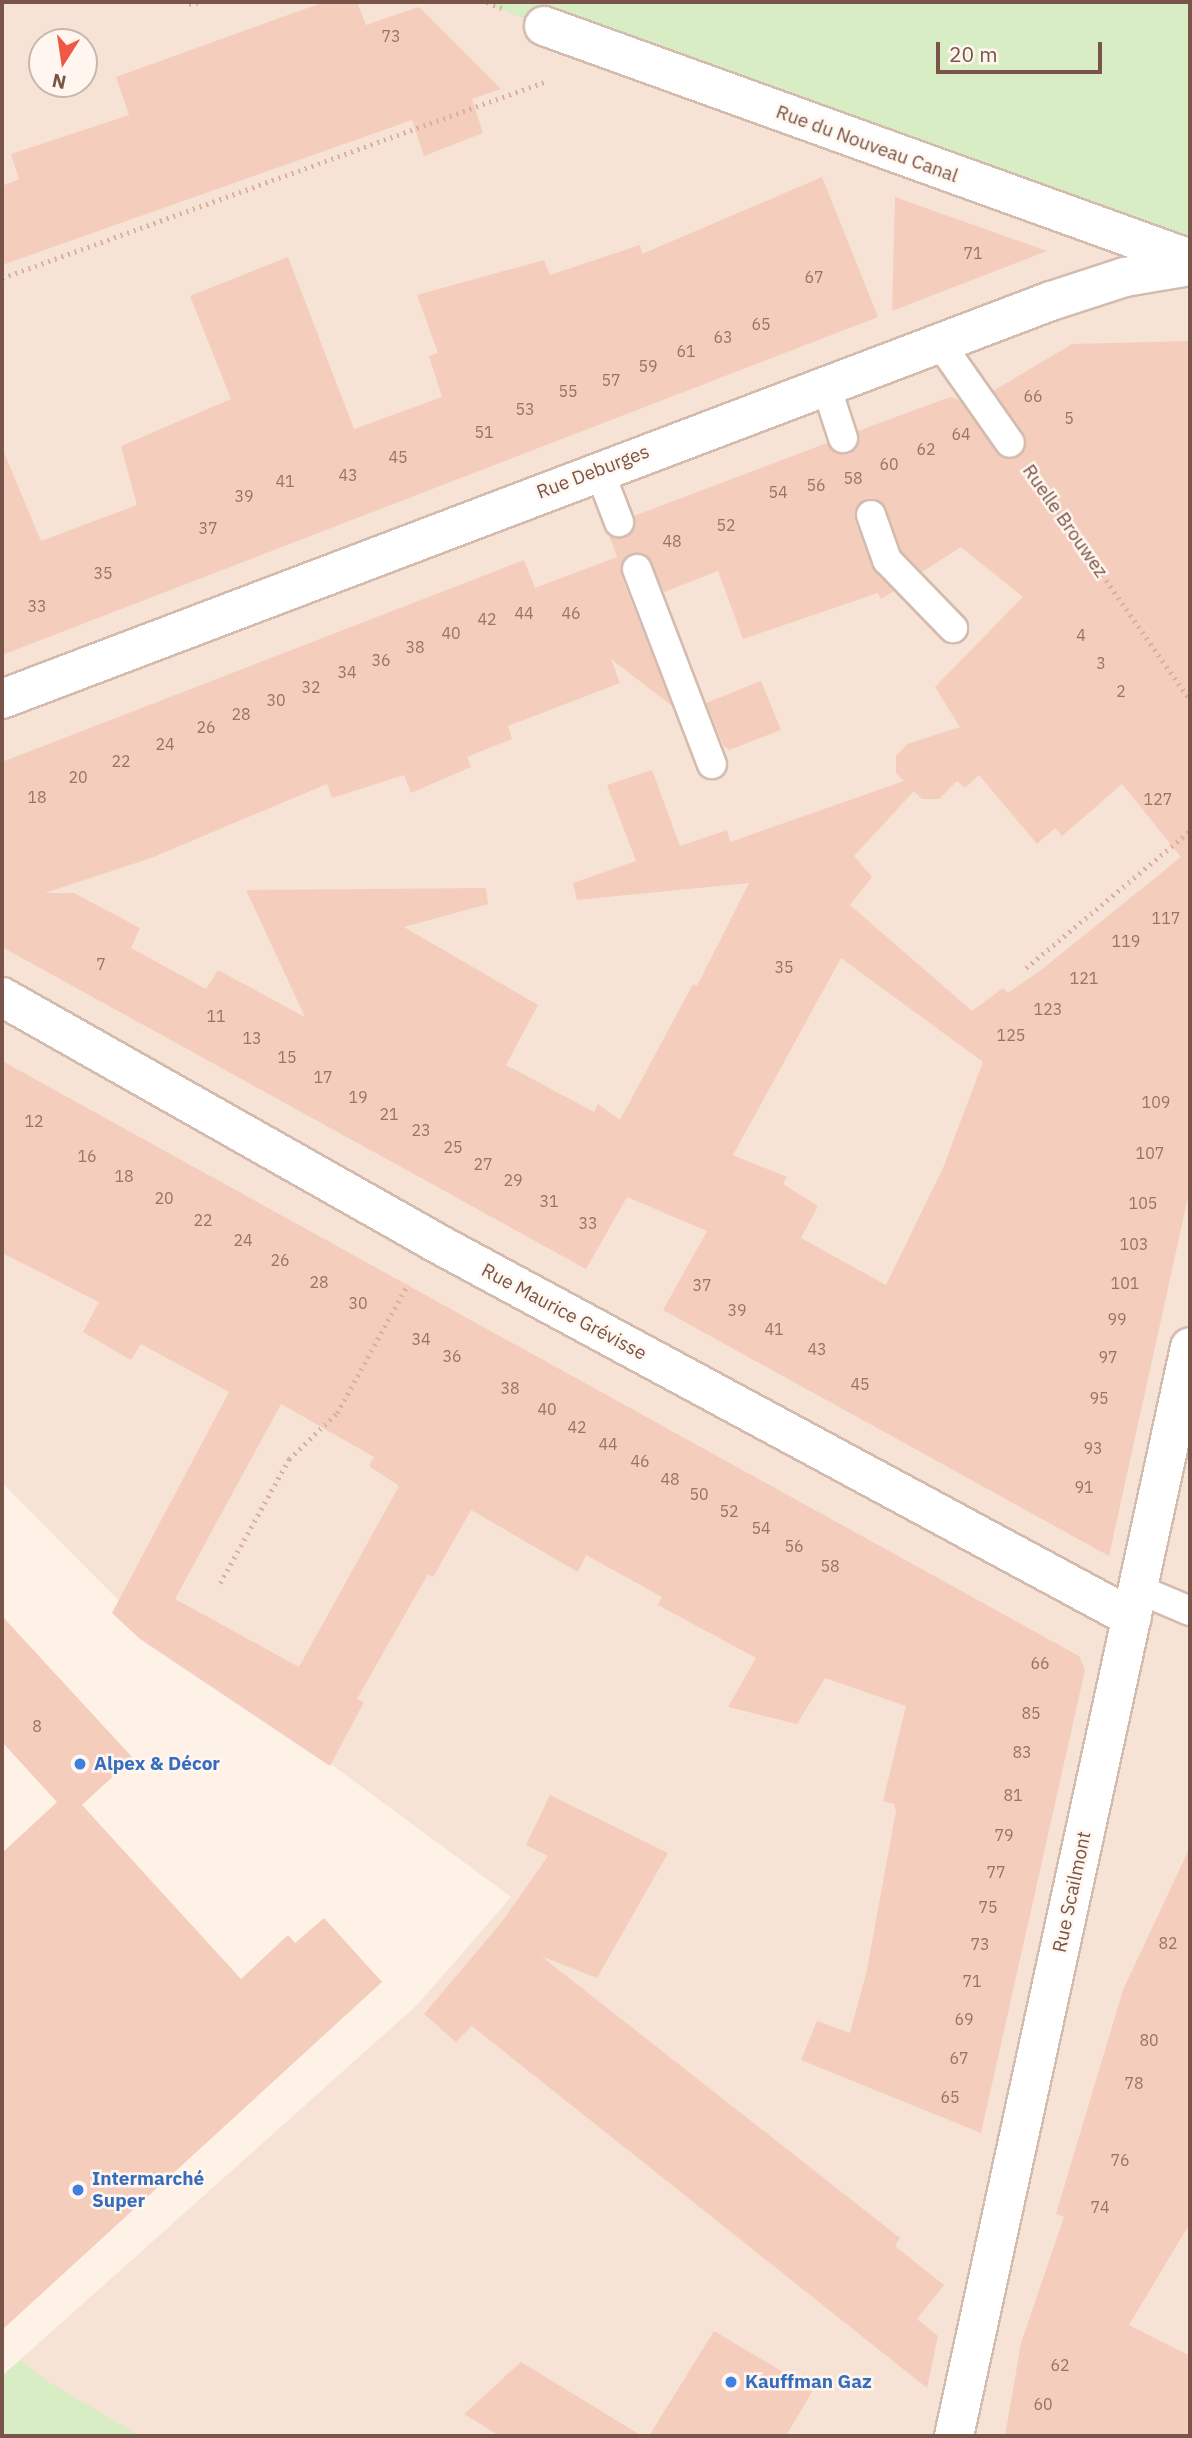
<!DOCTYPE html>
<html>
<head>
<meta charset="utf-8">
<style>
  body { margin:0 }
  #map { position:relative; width:1192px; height:2438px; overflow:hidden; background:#fef2e7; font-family:"IBM Plex Sans",sans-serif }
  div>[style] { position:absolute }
  .residential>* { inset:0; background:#f6e3d5 }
  .green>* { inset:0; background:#d9edc4 }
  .building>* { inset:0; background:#f5cdbd }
  .path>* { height:4.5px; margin-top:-2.25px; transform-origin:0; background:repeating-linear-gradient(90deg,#dab09f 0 2px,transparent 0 7px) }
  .roads { filter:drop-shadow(2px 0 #d3bbae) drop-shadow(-2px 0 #d3bbae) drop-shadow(0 2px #d3bbae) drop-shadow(0 -2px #d3bbae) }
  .service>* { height:28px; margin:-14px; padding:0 14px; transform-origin:14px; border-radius:14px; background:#fff }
  .minor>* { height:38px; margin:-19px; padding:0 19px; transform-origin:19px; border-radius:19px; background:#fff }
  .dots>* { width:19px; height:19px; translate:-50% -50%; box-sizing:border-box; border:4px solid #fff7ef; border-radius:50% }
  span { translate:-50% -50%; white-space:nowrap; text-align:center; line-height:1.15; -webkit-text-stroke:5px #fff7ef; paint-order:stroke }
  .number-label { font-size:16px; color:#987366 }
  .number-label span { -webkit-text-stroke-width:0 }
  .street-label { font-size:19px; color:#795549 }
  .shop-label { font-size:19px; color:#366cbe; font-weight:700 }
  .left { translate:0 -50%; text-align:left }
  .frame { position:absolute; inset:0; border:4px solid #795549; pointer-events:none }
  .north { position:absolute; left:28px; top:28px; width:70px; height:70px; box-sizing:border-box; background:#fff7ef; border:2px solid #c9b6ad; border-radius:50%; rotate:192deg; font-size:19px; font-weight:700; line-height:28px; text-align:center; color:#795549 }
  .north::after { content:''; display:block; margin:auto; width:24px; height:32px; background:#ee5946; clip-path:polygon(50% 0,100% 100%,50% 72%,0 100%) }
  .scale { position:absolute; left:936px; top:42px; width:166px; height:32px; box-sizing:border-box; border:4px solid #795549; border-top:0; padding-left:9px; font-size:21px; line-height:24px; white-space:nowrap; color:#795549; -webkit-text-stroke:5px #fff7ef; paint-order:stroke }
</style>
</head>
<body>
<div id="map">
  <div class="residential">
    <i style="clip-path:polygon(evenodd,2px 2px,487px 2px,1190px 259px,1190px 2436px,2px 2436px,2px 2376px,417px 2005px,511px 1897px,145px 1627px,2px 1483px,2px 2px,42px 42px,84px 42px,84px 84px,42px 84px,42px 42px)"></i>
  </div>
  <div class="green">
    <i style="clip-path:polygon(483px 2px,1190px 2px,1190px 261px,541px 26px)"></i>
    <i style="clip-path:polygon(20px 2360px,47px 2381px,140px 2436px,2px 2436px,2px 2376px)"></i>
  </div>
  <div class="building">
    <i style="clip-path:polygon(324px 2px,357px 2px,366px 25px,419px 7px,501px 89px,472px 99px,483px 133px,424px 156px,412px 120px,2px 265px,2px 186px,19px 179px,11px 154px,129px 115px,116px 77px)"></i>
    <i style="clip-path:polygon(822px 177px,878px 317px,2px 655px,2px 448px,41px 541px,137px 505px,121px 446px,231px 399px,190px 296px,288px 257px,354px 429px,442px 397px,429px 356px,438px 353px,417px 295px,544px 260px,550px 275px,640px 245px,642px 254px)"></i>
    <i style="clip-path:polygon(895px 197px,934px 211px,1047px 251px,892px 311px)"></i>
    <i style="clip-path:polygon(evenodd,1190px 341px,1190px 1188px,1109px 1556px,663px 1310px,707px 1231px,627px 1197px,586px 1269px,2px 947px,2px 762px,524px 560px,535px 588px,617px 557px,609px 535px,617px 538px,631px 533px,634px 516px,827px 443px,839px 454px,849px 454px,859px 442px,858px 431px,950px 397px,960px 400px,997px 453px,1012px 459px,1025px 451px,1026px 441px,993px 391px,1072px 344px,1190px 341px,873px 499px,886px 509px,901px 551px,922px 572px,961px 547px,1023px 597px,935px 687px,960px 727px,907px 744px,896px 756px,896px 773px,904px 781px,730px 842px,727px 830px,680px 846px,652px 770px,607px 785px,636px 861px,573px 883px,577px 900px,749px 883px,697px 986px,693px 984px,620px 1120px,598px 1104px,594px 1112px,506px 1065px,538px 1005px,404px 927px,488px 904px,486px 888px,246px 890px,305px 1017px,218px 970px,206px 989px,131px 948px,140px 928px,74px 893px,45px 893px,151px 858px,327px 784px,332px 798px,404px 775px,411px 793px,471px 767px,467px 757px,512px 739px,508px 726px,620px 683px,611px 659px,672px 706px,621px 575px,625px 558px,639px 553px,648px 557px,664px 592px,718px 571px,743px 639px,878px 593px,881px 599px,894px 591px,872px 566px,855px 521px,858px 505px,873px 499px,1190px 341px,979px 775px,1037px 844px,1055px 828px,1062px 836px,1122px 784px,1181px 857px,1041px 970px,1008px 993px,1003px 988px,972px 1011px,850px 905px,872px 877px,854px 856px,914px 791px,922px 799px,939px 799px,957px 781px,965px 788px,979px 775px,1190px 341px,841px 958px,983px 1062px,943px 1168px,886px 1285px,801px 1238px,818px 1206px,783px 1184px,787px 1177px,733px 1155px,841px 958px)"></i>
    <i style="clip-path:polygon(761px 681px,781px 730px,729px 750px,723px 745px,706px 703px)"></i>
    <i style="clip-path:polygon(evenodd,2px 1061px,1079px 1656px,1085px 1670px,981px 2133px,801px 2060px,817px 2021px,850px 2033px,867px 1970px,896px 1811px,894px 1804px,883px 1801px,906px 1706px,825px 1678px,797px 1724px,728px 1707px,756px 1658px,658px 1605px,662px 1597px,586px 1555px,578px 1572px,471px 1510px,433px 1577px,428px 1574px,357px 1699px,364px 1702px,330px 1766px,140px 1639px,112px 1613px,229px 1392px,141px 1344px,131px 1360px,83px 1332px,99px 1302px,2px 1253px,2px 1061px,281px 1404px,374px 1457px,369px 1466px,399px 1486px,299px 1667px,175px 1599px,281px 1404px)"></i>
    <i style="clip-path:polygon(2px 1616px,133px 1758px,82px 1805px,241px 1979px,288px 1935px,295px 1943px,324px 1918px,382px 1982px,2px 2330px,2px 1853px,57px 1802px,2px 1742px)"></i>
    <i style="clip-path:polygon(550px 1795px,668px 1853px,597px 1978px,541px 1956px,900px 2238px,895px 2246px,944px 2285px,917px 2319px,938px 2336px,927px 2388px,472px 2026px,456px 2042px,424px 2014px,501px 1923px,548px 1856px,526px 1845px)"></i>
    <i style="clip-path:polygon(1190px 1847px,1190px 2223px,1129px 2325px,1190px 2356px,1190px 2436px,1005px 2436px,1021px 2343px,1064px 2217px,1056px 2214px,1123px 1990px)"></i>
    <i style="clip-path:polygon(714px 2331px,813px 2390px,786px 2436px,649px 2436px)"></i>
    <i style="clip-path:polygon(521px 2362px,642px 2436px,500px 2436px,464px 2414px)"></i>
  </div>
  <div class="path">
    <i style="left:487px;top:2px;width:16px;rotate:22deg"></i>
    <i style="left:189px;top:4px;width:11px;rotate:-10deg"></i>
    <i style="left:2px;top:278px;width:580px;rotate:-19.87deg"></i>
    <i style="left:1034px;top:477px;width:272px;rotate:55deg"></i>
    <i style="left:1026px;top:968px;width:214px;rotate:-39.9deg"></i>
    <i style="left:220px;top:1583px;width:142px;rotate:-60.9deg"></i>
    <i style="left:289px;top:1459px;width:66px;rotate:-43.8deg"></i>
    <i style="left:337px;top:1413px;width:147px;rotate:-61.2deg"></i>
  </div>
  <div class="roads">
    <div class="service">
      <i style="left:939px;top:342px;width:123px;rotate:54.9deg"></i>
      <i style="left:825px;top:383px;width:58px;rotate:71.9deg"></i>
      <i style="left:599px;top:470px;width:56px;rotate:69deg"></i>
      <i style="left:871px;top:515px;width:48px;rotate:70.4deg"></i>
      <i style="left:887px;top:560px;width:95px;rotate:45.9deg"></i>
      <i style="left:637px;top:569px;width:209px;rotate:69deg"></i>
      <i style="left:1138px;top:1589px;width:56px;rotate:22.9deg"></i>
    </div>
    <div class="minor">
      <i style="left:544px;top:26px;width:687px;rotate:19.83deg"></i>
      <i style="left:2px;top:699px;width:1122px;rotate:-20.78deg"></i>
      <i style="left:1051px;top:301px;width:78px;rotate:-18deg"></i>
      <i style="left:1125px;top:277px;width:66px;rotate:-9.6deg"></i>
      <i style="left:2px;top:997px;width:493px;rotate:29.5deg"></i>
      <i style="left:431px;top:1240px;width:796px;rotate:28.33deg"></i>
      <i style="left:954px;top:2436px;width:1114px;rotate:-77.77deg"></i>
    </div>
  </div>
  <div class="dots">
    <i style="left:80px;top:1764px;background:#3f7fe0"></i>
    <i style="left:78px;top:2190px;background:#3f7fe0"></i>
    <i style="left:731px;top:2382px;background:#3f7fe0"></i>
  </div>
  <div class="number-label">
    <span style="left:391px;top:36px">73</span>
    <span style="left:973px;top:253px">71</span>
    <span style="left:814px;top:277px">67</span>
    <span style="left:761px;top:324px">65</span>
    <span style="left:723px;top:337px">63</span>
    <span style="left:686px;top:351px">61</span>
    <span style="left:648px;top:366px">59</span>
    <span style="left:611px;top:380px">57</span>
    <span style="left:568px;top:391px">55</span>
    <span style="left:1033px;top:396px">66</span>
    <span style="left:525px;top:409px">53</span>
    <span style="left:1069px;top:418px">5</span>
    <span style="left:484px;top:432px">51</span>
    <span style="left:961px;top:434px">64</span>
    <span style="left:926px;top:449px">62</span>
    <span style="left:398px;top:457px">45</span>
    <span style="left:889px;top:464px">60</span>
    <span style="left:348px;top:475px">43</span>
    <span style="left:853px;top:478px">58</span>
    <span style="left:285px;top:481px">41</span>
    <span style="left:816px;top:485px">56</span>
    <span style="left:778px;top:492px">54</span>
    <span style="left:244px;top:496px">39</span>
    <span style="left:726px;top:525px">52</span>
    <span style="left:208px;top:528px">37</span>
    <span style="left:672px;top:541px">48</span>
    <span style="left:103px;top:573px">35</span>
    <span style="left:37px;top:606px">33</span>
    <span style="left:524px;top:613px">44</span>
    <span style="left:571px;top:613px">46</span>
    <span style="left:487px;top:619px">42</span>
    <span style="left:451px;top:633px">40</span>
    <span style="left:1081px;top:635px">4</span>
    <span style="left:415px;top:647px">38</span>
    <span style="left:381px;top:660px">36</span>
    <span style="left:1101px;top:663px">3</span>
    <span style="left:347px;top:672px">34</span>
    <span style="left:311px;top:687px">32</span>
    <span style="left:1121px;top:691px">2</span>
    <span style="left:276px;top:700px">30</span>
    <span style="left:241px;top:714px">28</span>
    <span style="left:206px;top:727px">26</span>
    <span style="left:165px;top:744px">24</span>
    <span style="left:121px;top:761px">22</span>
    <span style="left:78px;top:777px">20</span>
    <span style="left:37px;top:797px">18</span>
    <span style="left:1158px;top:799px">127</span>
    <span style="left:1166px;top:918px">117</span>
    <span style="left:1126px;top:941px">119</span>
    <span style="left:101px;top:964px">7</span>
    <span style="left:784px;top:967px">35</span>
    <span style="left:1084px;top:978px">121</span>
    <span style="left:1048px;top:1009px">123</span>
    <span style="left:216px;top:1016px">11</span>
    <span style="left:1011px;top:1035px">125</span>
    <span style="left:252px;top:1038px">13</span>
    <span style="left:287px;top:1057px">15</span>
    <span style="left:323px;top:1077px">17</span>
    <span style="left:358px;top:1097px">19</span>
    <span style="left:1156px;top:1102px">109</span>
    <span style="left:389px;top:1114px">21</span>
    <span style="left:34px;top:1121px">12</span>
    <span style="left:421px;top:1130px">23</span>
    <span style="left:453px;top:1147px">25</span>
    <span style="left:1150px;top:1153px">107</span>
    <span style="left:87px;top:1156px">16</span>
    <span style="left:483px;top:1164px">27</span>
    <span style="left:124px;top:1176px">18</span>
    <span style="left:513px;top:1180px">29</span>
    <span style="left:164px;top:1198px">20</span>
    <span style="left:549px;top:1201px">31</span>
    <span style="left:1143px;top:1203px">105</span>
    <span style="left:203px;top:1220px">22</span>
    <span style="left:588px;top:1223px">33</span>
    <span style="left:243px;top:1240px">24</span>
    <span style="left:1134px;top:1244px">103</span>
    <span style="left:280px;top:1260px">26</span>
    <span style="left:319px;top:1282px">28</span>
    <span style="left:1125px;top:1283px">101</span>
    <span style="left:702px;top:1285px">37</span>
    <span style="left:358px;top:1303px">30</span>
    <span style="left:737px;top:1310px">39</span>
    <span style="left:1117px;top:1319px">99</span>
    <span style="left:774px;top:1329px">41</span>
    <span style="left:421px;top:1339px">34</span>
    <span style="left:817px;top:1349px">43</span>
    <span style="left:452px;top:1356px">36</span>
    <span style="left:1108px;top:1357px">97</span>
    <span style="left:860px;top:1384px">45</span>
    <span style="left:510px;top:1388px">38</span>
    <span style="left:1099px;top:1398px">95</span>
    <span style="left:547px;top:1409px">40</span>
    <span style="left:577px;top:1427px">42</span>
    <span style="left:608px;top:1444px">44</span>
    <span style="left:1093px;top:1448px">93</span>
    <span style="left:640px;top:1461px">46</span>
    <span style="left:670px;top:1479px">48</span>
    <span style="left:1084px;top:1487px">91</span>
    <span style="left:699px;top:1494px">50</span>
    <span style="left:729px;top:1511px">52</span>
    <span style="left:761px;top:1528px">54</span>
    <span style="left:794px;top:1546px">56</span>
    <span style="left:830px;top:1566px">58</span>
    <span style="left:1040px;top:1663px">66</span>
    <span style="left:1031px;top:1713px">85</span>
    <span style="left:37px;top:1726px">8</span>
    <span style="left:1022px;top:1752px">83</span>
    <span style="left:1013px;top:1795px">81</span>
    <span style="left:1004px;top:1835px">79</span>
    <span style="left:996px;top:1872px">77</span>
    <span style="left:988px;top:1907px">75</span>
    <span style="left:1168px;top:1943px">82</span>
    <span style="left:980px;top:1944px">73</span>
    <span style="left:972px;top:1981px">71</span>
    <span style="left:964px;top:2019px">69</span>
    <span style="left:1149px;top:2040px">80</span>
    <span style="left:959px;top:2058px">67</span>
    <span style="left:1134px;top:2083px">78</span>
    <span style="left:950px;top:2097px">65</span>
    <span style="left:1120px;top:2160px">76</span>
    <span style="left:1100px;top:2207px">74</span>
    <span style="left:1060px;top:2365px">62</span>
    <span style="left:1043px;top:2404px">60</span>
  </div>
  <div class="street-label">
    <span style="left:867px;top:144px;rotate:20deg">Rue du Nouveau Canal</span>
    <span style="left:593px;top:472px;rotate:-21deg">Rue Deburges</span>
    <span style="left:1065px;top:521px;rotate:55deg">Ruelle Brouwez</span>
    <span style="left:564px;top:1312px;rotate:28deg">Rue Maurice Grévisse</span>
    <span style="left:1072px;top:1892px;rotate:-78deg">Rue Scailmont</span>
  </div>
  <div class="shop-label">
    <span class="left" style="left:94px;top:1764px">Alpex &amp; Décor</span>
    <span class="left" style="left:92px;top:2190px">Intermarché<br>Super</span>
    <span class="left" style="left:745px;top:2382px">Kauffman Gaz</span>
  </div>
  <div class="frame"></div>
  <div class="north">N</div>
  <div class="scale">20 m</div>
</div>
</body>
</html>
